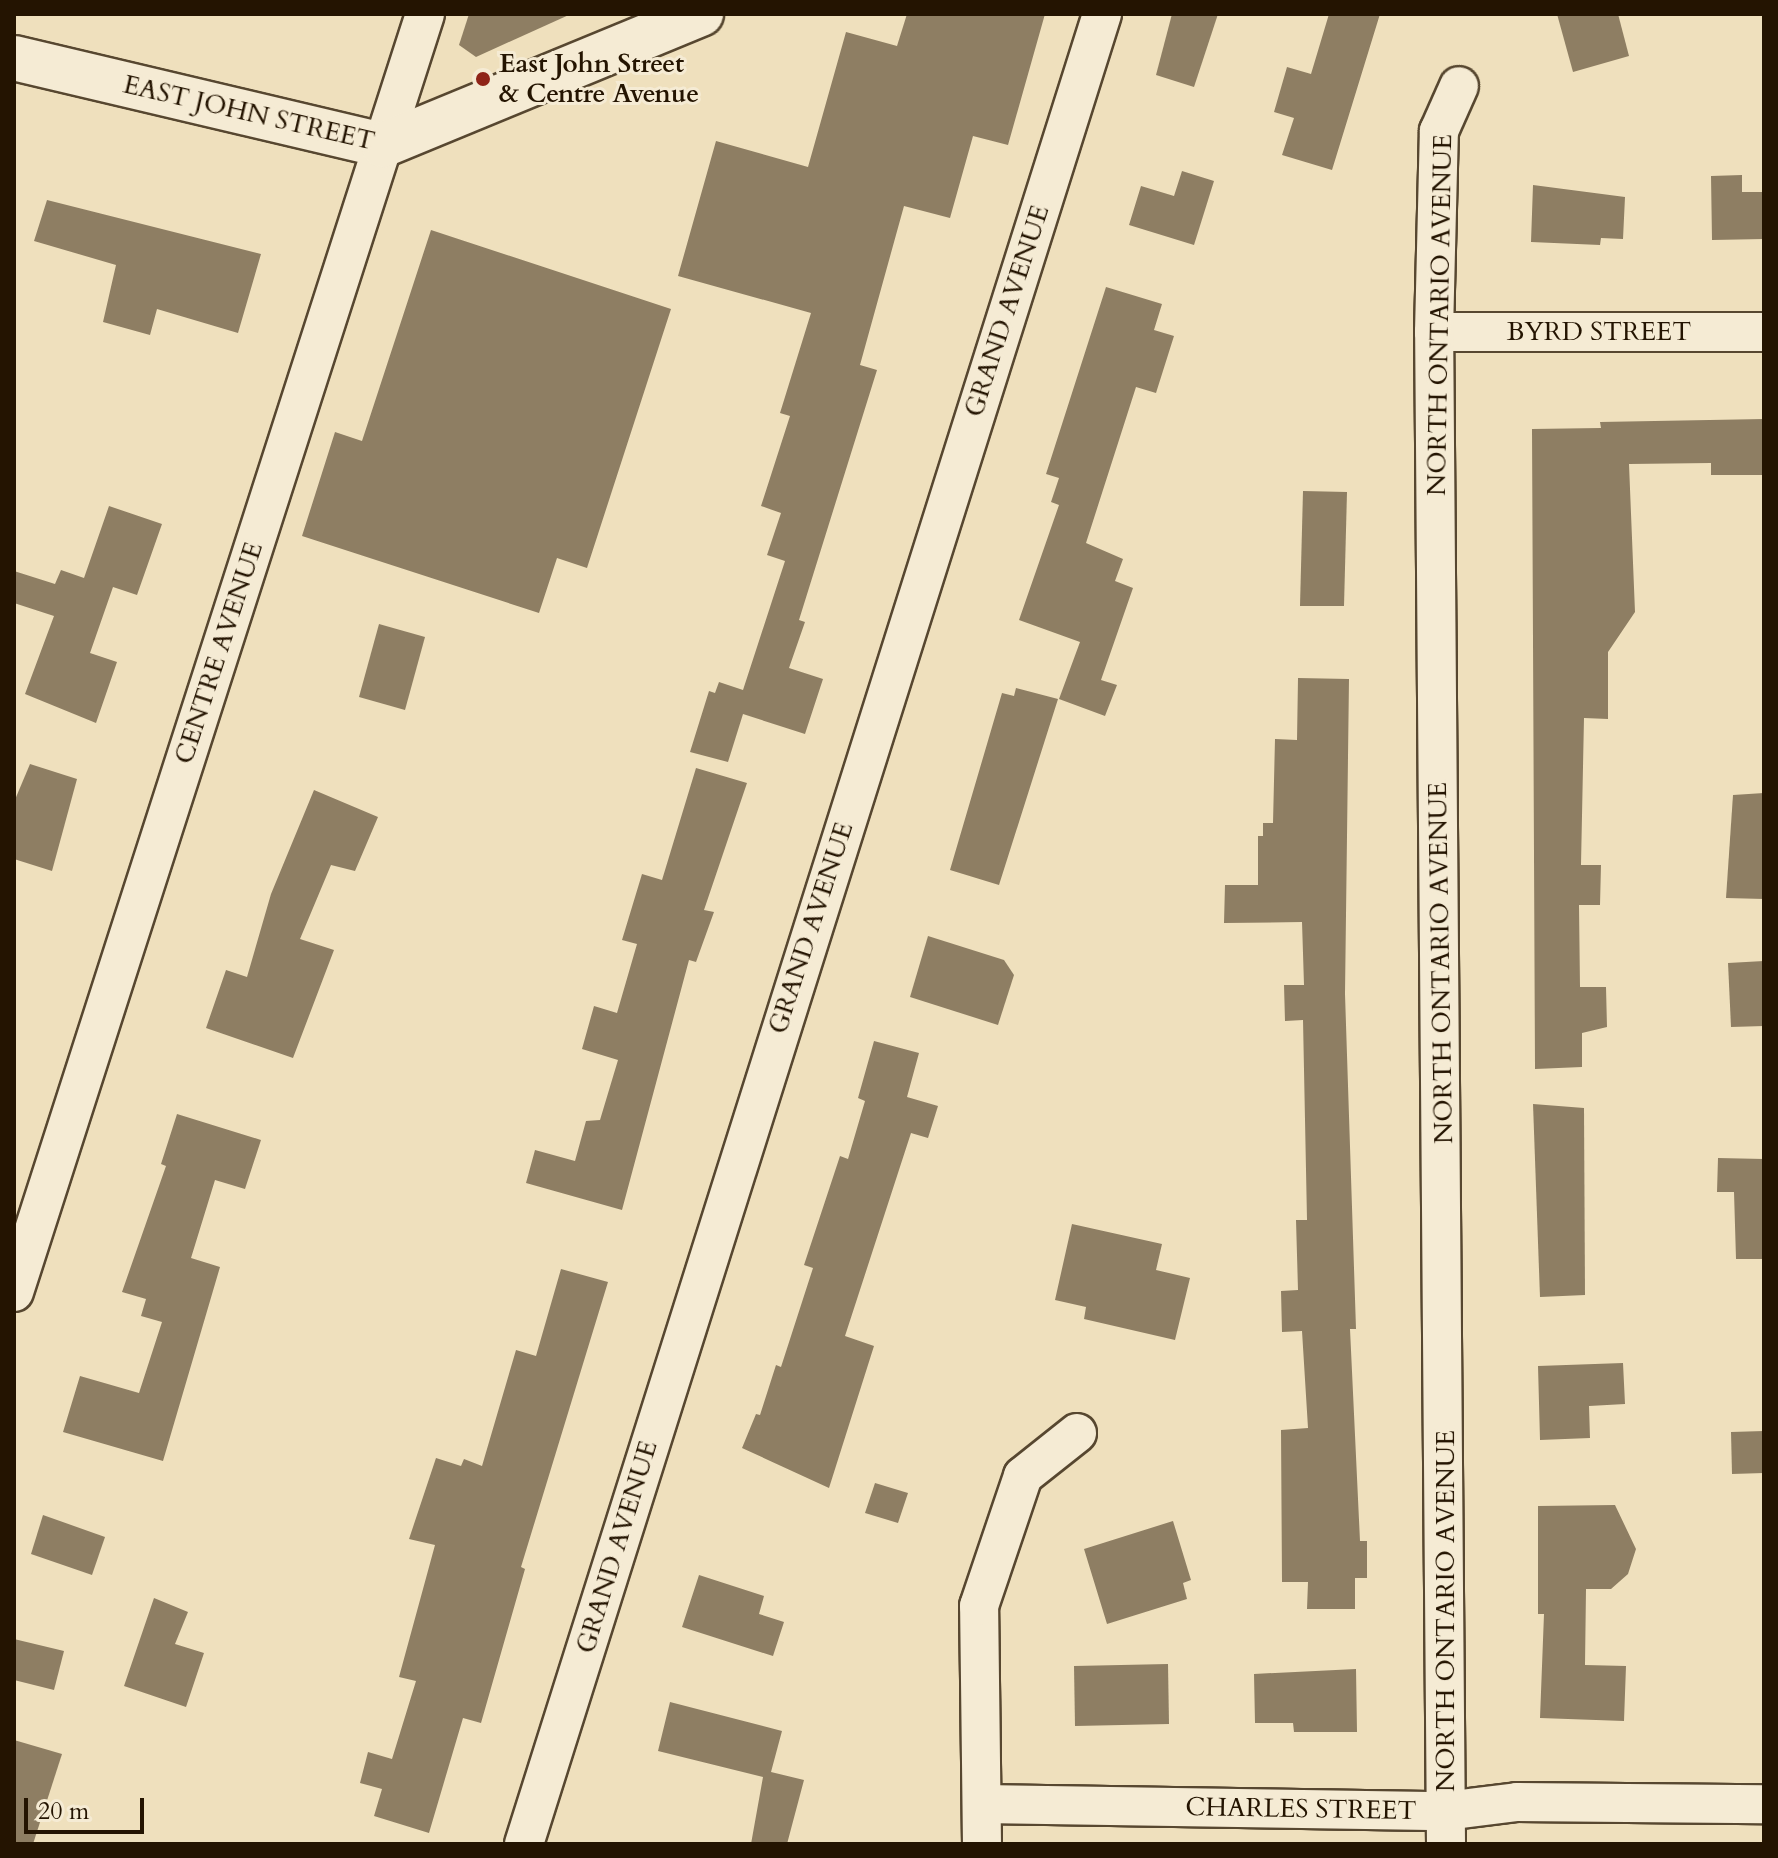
<!DOCTYPE html>
<html>
<head>
<meta charset="utf-8">
<style>
  body { margin:0 }
  #map { position:relative; width:1778px; height:1858px; overflow:hidden; background:#efe0bd; font-family:Cardo,serif }
  div>[style] { position:absolute }
  .building>* { inset:0; background:#8e7e63 }
  .roads { filter:drop-shadow(2px 0 #574730) drop-shadow(-2px 0 #574730) drop-shadow(0 2px #574730) drop-shadow(0 -2px #574730) }
  .minor>* { height:38px; margin:-19px; padding:0 19px; transform-origin:19px; border-radius:19px; background:#f5ebd4 }
  .tertiary>* { height:44px; margin:-22px; padding:0 22px; transform-origin:22px; border-radius:22px; background:#f5ebd4 }
  .dots>* { width:22px; height:22px; translate:-50% -50%; box-sizing:border-box; border:4px solid #f5ebd4; border-radius:50% }
  span { translate:-50% -50%; white-space:nowrap; text-align:center; line-height:1.15; -webkit-text-stroke:6px #f5ebd4; paint-order:stroke }
  .poi-label { font-size:26px; color:#241401; font-weight:700 }
  .left { translate:0 -50%; text-align:left }
  .street-label { font-size:26px; color:#241401 }
  .frame { position:absolute; inset:0; border:16px solid #241401; pointer-events:none }
  .scale { position:absolute; left:24px; top:1798px; width:120px; height:36px; box-sizing:border-box; border:4px solid #241401; border-top:0; padding-left:10px; font-size:24px; line-height:28px; white-space:nowrap; color:#241401; -webkit-text-stroke:6px #f5ebd4; paint-order:stroke }
</style>
</head>
<body>
<div id="map">
  <div class="building">
    <i style="clip-path:polygon(469px 14px,571px 14px,476px 57px,459px 45px)"></i>
    <i style="clip-path:polygon(907px 14px,1045px 14px,1008px 145px,973px 136px,950px 218px,904px 206px,860px 365px,877px 370px,799px 620px,805px 622px,789px 668px,823px 679px,805px 734px,743px 714px,728px 762px,690px 752px,709px 691px,715px 693px,719px 682px,743px 690px,785px 561px,767px 555px,781px 513px,761px 506px,790px 416px,780px 413px,811px 313px,678px 276px,716px 141px,808px 167px,846px 32px,897px 46px)"></i>
    <i style="clip-path:polygon(1172px 14px,1218px 14px,1194px 87px,1156px 75px)"></i>
    <i style="clip-path:polygon(1329px 14px,1380px 14px,1332px 170px,1282px 155px,1294px 118px,1274px 112px,1287px 67px,1311px 74px)"></i>
    <i style="clip-path:polygon(1557px 14px,1618px 14px,1629px 56px,1573px 72px)"></i>
    <i style="clip-path:polygon(1182px 171px,1214px 181px,1194px 245px,1129px 225px,1141px 186px,1174px 196px)"></i>
    <i style="clip-path:polygon(1742px 175px,1742px 192px,1764px 192px,1764px 239px,1712px 240px,1711px 176px)"></i>
    <i style="clip-path:polygon(1533px 185px,1625px 197px,1623px 239px,1601px 238px,1600px 245px,1531px 242px)"></i>
    <i style="clip-path:polygon(47px 200px,261px 254px,238px 333px,157px 309px,150px 335px,103px 322px,116px 265px,34px 241px)"></i>
    <i style="clip-path:polygon(431px 230px,671px 309px,587px 568px,557px 558px,539px 613px,302px 536px,335px 432px,362px 441px)"></i>
    <i style="clip-path:polygon(1106px 287px,1162px 304px,1154px 330px,1174px 336px,1156px 393px,1136px 387px,1086px 543px,1123px 559px,1115px 581px,1133px 588px,1101px 680px,1117px 685px,1105px 716px,1059px 699px,1080px 642px,1019px 620px,1059px 505px,1051px 502px,1059px 478px,1046px 474px)"></i>
    <i style="clip-path:polygon(1764px 419px,1764px 475px,1711px 475px,1711px 463px,1629px 464px,1635px 612px,1608px 652px,1608px 719px,1584px 718px,1581px 865px,1601px 865px,1600px 905px,1579px 905px,1580px 987px,1606px 987px,1607px 1027px,1582px 1033px,1582px 1067px,1535px 1069px,1532px 429px,1601px 428px,1600px 422px)"></i>
    <i style="clip-path:polygon(1303px 491px,1347px 492px,1344px 606px,1300px 606px)"></i>
    <i style="clip-path:polygon(109px 506px,162px 524px,137px 595px,113px 587px,90px 653px,117px 662px,96px 723px,25px 694px,54px 616px,14px 603px,14px 571px,55px 584px,61px 570px,84px 578px)"></i>
    <i style="clip-path:polygon(379px 624px,425px 637px,405px 710px,359px 697px)"></i>
    <i style="clip-path:polygon(1298px 678px,1349px 679px,1345px 994px,1356px 1329px,1350px 1329px,1360px 1541px,1367px 1541px,1367px 1578px,1355px 1578px,1355px 1609px,1307px 1609px,1308px 1582px,1282px 1582px,1281px 1430px,1308px 1428px,1302px 1331px,1282px 1332px,1281px 1291px,1298px 1290px,1296px 1220px,1307px 1220px,1303px 1020px,1285px 1021px,1284px 985px,1304px 985px,1302px 922px,1224px 923px,1225px 885px,1258px 885px,1258px 836px,1263px 836px,1263px 823px,1273px 823px,1275px 739px,1297px 740px)"></i>
    <i style="clip-path:polygon(1016px 688px,1058px 699px,999px 885px,950px 870px,1002px 693px,1014px 696px)"></i>
    <i style="clip-path:polygon(30px 764px,77px 779px,52px 871px,14px 859px,14px 802px)"></i>
    <i style="clip-path:polygon(696px 768px,747px 783px,704px 910px,714px 912px,696px 962px,689px 960px,622px 1210px,526px 1183px,535px 1150px,575px 1161px,586px 1121px,600px 1120px,618px 1060px,582px 1049px,594px 1006px,617px 1013px,637px 944px,622px 940px,642px 874px,662px 880px)"></i>
    <i style="clip-path:polygon(314px 790px,378px 817px,355px 871px,331px 865px,300px 939px,334px 950px,293px 1058px,206px 1028px,226px 970px,247px 977px,271px 894px)"></i>
    <i style="clip-path:polygon(1764px 793px,1764px 899px,1726px 898px,1733px 795px)"></i>
    <i style="clip-path:polygon(928px 936px,1004px 960px,1014px 975px,998px 1025px,910px 997px)"></i>
    <i style="clip-path:polygon(1764px 961px,1764px 1026px,1731px 1027px,1728px 963px)"></i>
    <i style="clip-path:polygon(874px 1041px,919px 1053px,907px 1097px,938px 1106px,928px 1138px,911px 1133px,845px 1336px,874px 1346px,829px 1488px,742px 1448px,756px 1414px,760px 1415px,776px 1365px,781px 1367px,813px 1268px,804px 1265px,840px 1156px,848px 1159px,865px 1101px,858px 1098px)"></i>
    <i style="clip-path:polygon(1533px 1104px,1584px 1108px,1585px 1295px,1540px 1297px)"></i>
    <i style="clip-path:polygon(177px 1114px,261px 1140px,245px 1189px,215px 1180px,191px 1258px,220px 1267px,163px 1461px,63px 1432px,80px 1376px,139px 1393px,162px 1322px,141px 1316px,146px 1299px,122px 1292px,166px 1166px,161px 1164px)"></i>
    <i style="clip-path:polygon(1718px 1158px,1764px 1159px,1764px 1259px,1736px 1259px,1734px 1192px,1717px 1192px)"></i>
    <i style="clip-path:polygon(1072px 1224px,1162px 1244px,1156px 1270px,1190px 1278px,1175px 1340px,1084px 1319px,1086px 1307px,1055px 1300px)"></i>
    <i style="clip-path:polygon(561px 1269px,608px 1282px,521px 1567px,525px 1569px,481px 1723px,463px 1718px,429px 1833px,374px 1816px,382px 1789px,360px 1783px,368px 1752px,392px 1759px,416px 1681px,399px 1677px,435px 1545px,409px 1539px,436px 1458px,461px 1466px,464px 1459px,482px 1466px,516px 1350px,536px 1356px)"></i>
    <i style="clip-path:polygon(1623px 1363px,1625px 1404px,1589px 1406px,1590px 1438px,1540px 1440px,1538px 1366px)"></i>
    <i style="clip-path:polygon(1764px 1431px,1764px 1473px,1732px 1474px,1731px 1432px)"></i>
    <i style="clip-path:polygon(875px 1483px,908px 1493px,898px 1523px,865px 1513px)"></i>
    <i style="clip-path:polygon(1615px 1505px,1636px 1549px,1628px 1574px,1611px 1589px,1586px 1589px,1585px 1665px,1626px 1666px,1624px 1721px,1540px 1718px,1544px 1614px,1538px 1614px,1538px 1506px)"></i>
    <i style="clip-path:polygon(43px 1515px,105px 1537px,92px 1575px,31px 1554px)"></i>
    <i style="clip-path:polygon(1173px 1521px,1191px 1580px,1183px 1583px,1187px 1599px,1107px 1624px,1084px 1549px)"></i>
    <i style="clip-path:polygon(699px 1575px,764px 1596px,759px 1614px,784px 1622px,773px 1656px,682px 1627px)"></i>
    <i style="clip-path:polygon(154px 1598px,188px 1612px,175px 1644px,204px 1653px,186px 1707px,124px 1686px)"></i>
    <i style="clip-path:polygon(14px 1639px,64px 1651px,54px 1690px,14px 1680px)"></i>
    <i style="clip-path:polygon(1168px 1664px,1169px 1724px,1075px 1726px,1074px 1666px)"></i>
    <i style="clip-path:polygon(1356px 1669px,1357px 1732px,1294px 1732px,1293px 1723px,1255px 1723px,1254px 1674px)"></i>
    <i style="clip-path:polygon(670px 1702px,782px 1731px,771px 1772px,804px 1780px,787px 1844px,751px 1844px,763px 1777px,658px 1751px)"></i>
    <i style="clip-path:polygon(14px 1740px,62px 1754px,33px 1844px,14px 1844px)"></i>
  </div>
  <div class="roads">
    <div class="minor">
      <i style="left:1434px;top:332px;width:330px"></i>
      <i style="left:14px;top:1292px;width:1342px;rotate:-72.17deg"></i>
      <i style="left:982px;top:1804px;width:464px;rotate:0.9deg"></i>
      <i style="left:1446px;top:1811px;width:72px;rotate:-7.2deg"></i>
      <i style="left:1517px;top:1802px;width:247px;rotate:0.5deg"></i>
      <i style="left:524px;top:1844px;width:1919px;rotate:-72.47deg"></i>
      <i style="left:982px;top:1844px;width:238px;rotate:-90.7deg"></i>
      <i style="left:979px;top:1606px;width:137px;rotate:-71.3deg"></i>
      <i style="left:1023px;top:1476px;width:69px;rotate:-38.5deg"></i>
      <i style="left:1446px;top:1844px;width:1512px;rotate:-90.45deg"></i>
      <i style="left:1434px;top:332px;width:201px;rotate:-88.6deg"></i>
      <i style="left:1439px;top:131px;width:49px;rotate:-66deg"></i>
    </div>
    <div class="tertiary">
      <i style="left:14px;top:58px;width:379px;rotate:13.3deg"></i>
      <i style="left:383px;top:145px;width:344px;rotate:-22.4deg"></i>
    </div>
  </div>
  <div class="dots">
    <i style="left:483px;top:79px;background:#8f2418"></i>
  </div>
  <div class="poi-label">
    <span class="left" style="left:499px;top:79px">East John Street<br>&amp; Centre Avenue</span>
  </div>
  <div class="street-label">
    <span style="left:249px;top:113px;rotate:13deg">EAST JOHN STREET</span>
    <span style="left:1007px;top:311px;rotate:-72deg">GRAND AVENUE</span>
    <span style="left:1440px;top:315px;rotate:-89deg">NORTH ONTARIO AVENUE</span>
    <span style="left:1599px;top:332px">BYRD STREET</span>
    <span style="left:219px;top:653px;rotate:-72deg">CENTRE AVENUE</span>
    <span style="left:811px;top:928px;rotate:-72deg">GRAND AVENUE</span>
    <span style="left:1441px;top:963px;rotate:-91deg">NORTH ONTARIO AVENUE</span>
    <span style="left:617px;top:1547px;rotate:-73deg">GRAND AVENUE</span>
    <span style="left:1446px;top:1611px;rotate:-90deg">NORTH ONTARIO AVENUE</span>
    <span style="left:1301px;top:1809px;rotate:1deg">CHARLES STREET</span>
  </div>
  <div class="frame"></div>
  <div class="scale">20 m</div>
</div>
</body>
</html>
